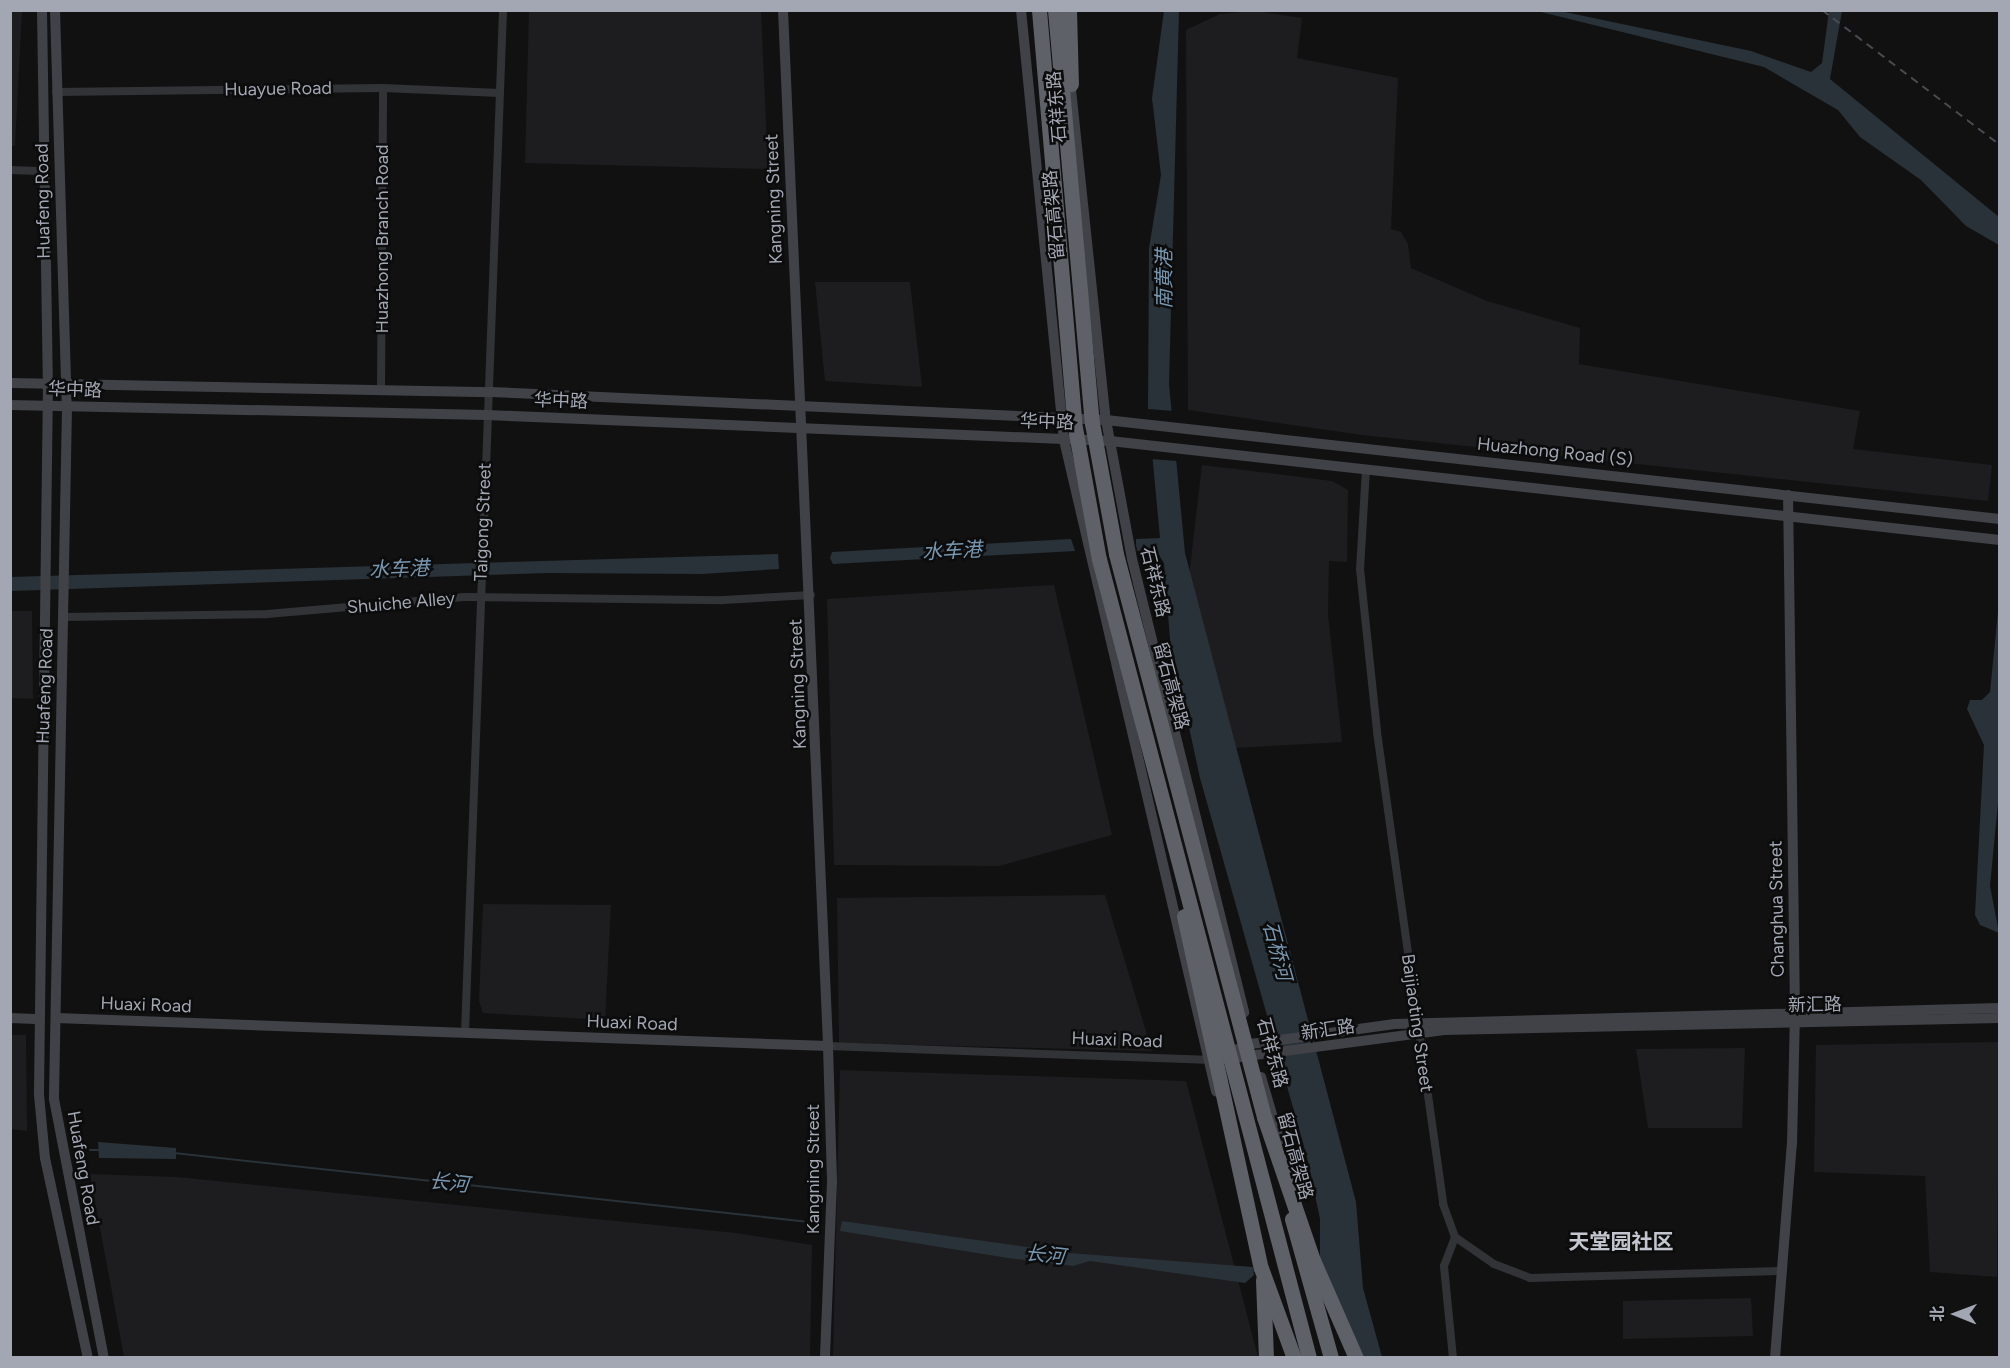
<!DOCTYPE html>
<html>
<head>
<meta charset="utf-8">
<style>
  body { margin:0 }
  #map { position:relative; width:2010px; height:1368px; overflow:hidden; background:#111112; font-family:Figtree,"Noto Sans SC",sans-serif }
  div>[style] { position:absolute }
  .built>* { inset:0; background:#1d1d1f }
  .water>* { inset:0; background:#293238 }
  .pier>* { inset:0; background:#111112 }
  .stream>* { height:2px; margin:-1px; padding:0 1px; transform-origin:1px; border-radius:1px; background:#293238 }
  .street>* { height:8px; margin:-4px; padding:0 4px; transform-origin:4px; border-radius:4px; background:#323337 }
  .secondary>* { height:10px; margin:-5px; padding:0 5px; transform-origin:5px; border-radius:5px; background:#404247 }
  .highway>* { height:15px; margin:-7.5px; padding:0 7.5px; transform-origin:7.5px; border-radius:7.5px; background:#5e6168 }
  .rail>* { height:2px; margin-top:-1px; transform-origin:0; background:repeating-linear-gradient(90deg,#494b50 0 8px,transparent 0 14px) }
  .highway-bridge>* { height:15px; margin:-7.5px; padding:0 7.5px; transform-origin:7.5px; border-radius:7.5px; background:#5e6168 }
  span { translate:-50% -50%; white-space:nowrap; text-align:center; line-height:1.15; -webkit-text-stroke:5px #0c0c0d; paint-order:stroke }
  .street-label { font-size:18px; color:#a2a7b3 }
  .water-label { font-size:20px; color:#7797b0; font-style:italic }
  .quarter-label { font-size:21px; color:#c3c6cf; font-weight:700 }
  .frame { position:absolute; inset:0; border:12px solid #a2a7b3; pointer-events:none }
  .north { position:absolute; left:1926px; top:1284px; width:60px; height:60px; -webkit-text-stroke:4px #0c0c0d; paint-order:stroke; rotate:271deg; font-size:16px; font-weight:700; line-height:24px; text-align:center; color:#a2a7b3 }
  .north::after { content:''; display:block; margin:auto; width:21px; height:27px; background:#a2a7b3; clip-path:polygon(50% 0,100% 100%,50% 72%,0 100%) }
</style>
</head>
<body>
<div id="map">
  <div class="built">
    <i style="clip-path:polygon(11px 10px,22px 11px,15px 146px,10px 146px)"></i>
    <i style="clip-path:polygon(529px 10px,761px 11px,768px 169px,525px 163px)"></i>
    <i style="clip-path:polygon(1256px 11px,1302px 18px,1297px 58px,1398px 78px,1391px 229px,1401px 232px,1408px 244px,1411px 268px,1487px 301px,1580px 328px,1579px 364px,1860px 411px,1853px 449px,1992px 465px,1988px 501px,1362px 435px,1188px 410px,1186px 30px,1220px 14px)"></i>
    <i style="clip-path:polygon(815px 282px,910px 282px,922px 387px,825px 381px)"></i>
    <i style="clip-path:polygon(1202px 465px,1332px 481px,1348px 490px,1347px 562px,1329px 561px,1328px 614px,1342px 742px,1235px 748px,1189px 576px)"></i>
    <i style="clip-path:polygon(1054px 585px,1112px 835px,999px 866px,834px 865px,827px 599px)"></i>
    <i style="clip-path:polygon(11px 611px,32px 611px,33px 699px,11px 698px)"></i>
    <i style="clip-path:polygon(1105px 895px,1152px 1051px,839px 1043px,837px 898px)"></i>
    <i style="clip-path:polygon(483px 904px,611px 905px,605px 1020px,483px 1013px,479px 1001px)"></i>
    <i style="clip-path:polygon(11px 1035px,26px 1035px,27px 1131px,11px 1129px)"></i>
    <i style="clip-path:polygon(1999px 1042px,1997px 1277px,1930px 1272px,1925px 1176px,1814px 1172px,1816px 1045px)"></i>
    <i style="clip-path:polygon(1745px 1048px,1742px 1128px,1648px 1128px,1636px 1049px)"></i>
    <i style="clip-path:polygon(840px 1070px,1186px 1081px,1258px 1357px,833px 1358px)"></i>
    <i style="clip-path:polygon(90px 1174px,177px 1177px,736px 1233px,812px 1245px,810px 1357px,124px 1357px)"></i>
    <i style="clip-path:polygon(1751px 1298px,1753px 1336px,1623px 1339px,1623px 1301px)"></i>
  </div>
  <div class="water">
    <i style="clip-path:polygon(1164px 11px,1179px 11px,1169px 384px,1185px 553px,1356px 1202px,1363px 1288px,1382px 1357px,1350px 1357px,1320px 1262px,1320px 1219px,1307px 1157px,1200px 778px,1170px 639px,1164px 563px,1159px 555px,1138px 553px,1136px 545px,1136px 539px,1160px 538px,1148px 409px,1149px 248px,1161px 175px,1152px 98px)"></i>
    <i style="clip-path:polygon(1537px 11px,1560px 11px,1751px 51px,1811px 72px,1822px 63px,1829px 11px,1842px 11px,1830px 79px,1999px 217px,1999px 245px,1966px 226px,1921px 180px,1860px 137px,1838px 110px,1764px 67px)"></i>
    <i style="clip-path:polygon(1071px 539px,1075px 551px,833px 564px,830px 558px,832px 552px)"></i>
    <i style="clip-path:polygon(778px 554px,779px 569px,702px 574px,548px 573px,11px 591px,10px 577px)"></i>
    <i style="clip-path:polygon(1999px 602px,2000px 782px,1990px 886px,1999px 933px,1980px 925px,1975px 915px,1984px 745px,1967px 709px,1970px 700px,1982px 700px,1990px 692px)"></i>
    <i style="clip-path:polygon(98px 1142px,176px 1148px,176px 1159px,99px 1158px)"></i>
    <i style="clip-path:polygon(842px 1221px,1069px 1253px,1253px 1267px,1254px 1275px,1245px 1283px,1090px 1261px,1073px 1266px,1008px 1258px,840px 1231px)"></i>
  </div>
  <div class="pier">
    <i style="clip-path:polygon(1148px 409px,1173px 411px,1177px 461px,1151px 459px)"></i>
  </div>
  <div class="stream">
    <i style="left:90px;top:1150px;width:9px"></i>
    <i style="left:174px;top:1153px;width:639px;rotate:6.2deg"></i>
  </div>
  <div class="street">
    <i style="left:56px;top:92px;width:327px;rotate:-0.7deg"></i>
    <i style="left:383px;top:88px;width:117px;rotate:2.4deg"></i>
    <i style="left:10px;top:170px;width:36px;rotate:2deg"></i>
    <i style="left:381px;top:389px;width:301px;rotate:-89.6deg"></i>
    <i style="left:1366px;top:469px;width:100px;rotate:93.4deg"></i>
    <i style="left:1360px;top:569px;width:164px;rotate:84deg"></i>
    <i style="left:1377px;top:732px;width:477px;rotate:82deg"></i>
    <i style="left:1443px;top:1204px;width:35px;rotate:70deg"></i>
    <i style="left:1455px;top:1237px;width:47px;rotate:34.7deg"></i>
    <i style="left:1494px;top:1264px;width:39px;rotate:21deg"></i>
    <i style="left:1530px;top:1278px;width:253px;rotate:-1.6deg"></i>
    <i style="left:63px;top:617px;width:204px;rotate:-0.8deg"></i>
    <i style="left:267px;top:614px;width:198px;rotate:-4.9deg"></i>
    <i style="left:464px;top:597px;width:259px;rotate:0.7deg"></i>
    <i style="left:723px;top:600px;width:88px;rotate:-3.3deg"></i>
    <i style="left:465px;top:1033px;width:1024px;rotate:-87.87deg"></i>
    <i style="left:828px;top:1046px;width:378px;rotate:2.1deg"></i>
    <i style="left:1453px;top:1358px;width:92px;rotate:-95.6deg"></i>
    <i style="left:1444px;top:1266px;width:31px;rotate:-69deg"></i>
  </div>
  <div class="secondary">
    <i style="left:42px;top:10px;width:374px;rotate:89.1deg"></i>
    <i style="left:48px;top:384px;width:711px;rotate:90.73deg"></i>
    <i style="left:39px;top:1095px;width:63px;rotate:84.6deg"></i>
    <i style="left:45px;top:1158px;width:205px;rotate:77.9deg"></i>
    <i style="left:55px;top:10px;width:397px;rotate:88.3deg"></i>
    <i style="left:67px;top:407px;width:692px;rotate:91.08deg"></i>
    <i style="left:54px;top:1099px;width:264px;rotate:79.1deg"></i>
    <i style="left:783px;top:10px;width:1037px;rotate:87.51deg"></i>
    <i style="left:828px;top:1046px;width:136px;rotate:88.3deg"></i>
    <i style="left:832px;top:1182px;width:176px;rotate:92.3deg"></i>
    <i style="left:1021px;top:10px;width:432px;rotate:84.3deg"></i>
    <i style="left:1064px;top:440px;width:669px;rotate:76.86deg"></i>
    <i style="left:1070px;top:80px;width:342px;rotate:84deg"></i>
    <i style="left:1106px;top:420px;width:141px;rotate:79.4deg"></i>
    <i style="left:1132px;top:559px;width:467px;rotate:76.1deg"></i>
    <i style="left:10px;top:383px;width:481px;rotate:1.1deg"></i>
    <i style="left:491px;top:392px;width:616px;rotate:2.61deg"></i>
    <i style="left:1106px;top:420px;width:899px;rotate:6.32deg"></i>
    <i style="left:10px;top:405px;width:477px;rotate:1.2deg"></i>
    <i style="left:487px;top:415px;width:624px;rotate:2.39deg"></i>
    <i style="left:1110px;top:441px;width:895px;rotate:6.35deg"></i>
    <i style="left:10px;top:1018px;width:26px;rotate:2deg"></i>
    <i style="left:56px;top:1018px;width:773px;rotate:2.08deg"></i>
    <i style="left:1224px;top:1054px;width:29px;rotate:-20deg"></i>
    <i style="left:1251px;top:1044px;width:145px;rotate:-7.9deg"></i>
    <i style="left:1395px;top:1024px;width:605px;rotate:-1.51deg"></i>
    <i style="left:1225px;top:1059px;width:221px;rotate:-7.5deg"></i>
    <i style="left:1444px;top:1030px;width:556px;rotate:-1.24deg"></i>
    <i style="left:1261px;top:1077px;width:71px;rotate:73.6deg"></i>
    <i style="left:1775px;top:1358px;width:215px;rotate:-85.5deg"></i>
    <i style="left:1792px;top:1144px;width:131px;rotate:-88.7deg"></i>
    <i style="left:1795px;top:1013px;width:518px;rotate:-90.77deg"></i>
  </div>
  <div class="highway">
    <i style="left:1292px;top:1219px;width:144px;rotate:74.3deg"></i>
    <i style="left:1263px;top:1280px;width:78px;rotate:87.8deg"></i>
  </div>
  <div class="rail">
    <i style="left:1822px;top:10px;width:223px;rotate:37.2deg"></i>
  </div>
  <div class="highway-bridge">
    <i style="left:1039px;top:10px;width:413px;rotate:85.1deg"></i>
    <i style="left:1074px;top:422px;width:139px;rotate:79.7deg"></i>
    <i style="left:1099px;top:559px;width:826px;rotate:75.27deg"></i>
    <i style="left:1055px;top:10px;width:415px;rotate:84.9deg"></i>
    <i style="left:1092px;top:423px;width:133px;rotate:79.6deg"></i>
    <i style="left:1116px;top:554px;width:582px;rotate:75.27deg"></i>
    <i style="left:1264px;top:1117px;width:151px;rotate:71.1deg"></i>
    <i style="left:1313px;top:1260px;width:107px;rotate:66.3deg"></i>
    <i style="left:1069px;top:10px;width:74px;rotate:88.5deg"></i>
    <i style="left:1184px;top:916px;width:360px;rotate:77.7deg"></i>
    <i style="left:1261px;top:1268px;width:96px;rotate:69.9deg"></i>
  </div>
  <div class="street-label">
    <span style="left:278px;top:89px;rotate:-1deg">Huayue Road</span>
    <span style="left:1057px;top:107px;rotate:-95deg">石祥东路</span>
    <span style="left:774px;top:199px;rotate:-92deg">Kangning Street</span>
    <span style="left:43px;top:201px;rotate:-91deg">Huafeng Road</span>
    <span style="left:1054px;top:215px;rotate:-95deg">留石高架路</span>
    <span style="left:382px;top:239px;rotate:-90deg">Huazhong Branch Road</span>
    <span style="left:75px;top:390px;rotate:2deg">华中路</span>
    <span style="left:561px;top:401px;rotate:2deg">华中路</span>
    <span style="left:1047px;top:422px;rotate:2deg">华中路</span>
    <span style="left:1555px;top:452px;rotate:6deg">Huazhong Road (S)</span>
    <span style="left:483px;top:522px;rotate:-88deg">Taigong Street</span>
    <span style="left:1155px;top:582px;rotate:76deg">石祥东路</span>
    <span style="left:401px;top:603px;rotate:-5deg">Shuiche Alley</span>
    <span style="left:798px;top:684px;rotate:-92deg">Kangning Street</span>
    <span style="left:45px;top:686px;rotate:-88deg">Huafeng Road</span>
    <span style="left:1171px;top:686px;rotate:75deg">留石高架路</span>
    <span style="left:1777px;top:909px;rotate:-91deg">Changhua Street</span>
    <span style="left:146px;top:1005px;rotate:2deg">Huaxi Road</span>
    <span style="left:1815px;top:1005px;rotate:-1deg">新汇路</span>
    <span style="left:632px;top:1023px;rotate:2deg">Huaxi Road</span>
    <span style="left:1417px;top:1023px;rotate:82deg">Baijiaoting Street</span>
    <span style="left:1328px;top:1030px;rotate:-8deg">新汇路</span>
    <span style="left:1117px;top:1040px;rotate:2deg">Huaxi Road</span>
    <span style="left:1272px;top:1053px;rotate:75deg">石祥东路</span>
    <span style="left:1295px;top:1156px;rotate:75deg">留石高架路</span>
    <span style="left:83px;top:1168px;rotate:80deg">Huafeng Road</span>
    <span style="left:813px;top:1169px;rotate:-90deg">Kangning Street</span>
  </div>
  <div class="water-label">
    <span style="left:1164px;top:279px;rotate:-90deg">南黄港</span>
    <span style="left:952px;top:551px;rotate:-3deg">水车港</span>
    <span style="left:399px;top:569px;rotate:-2deg">水车港</span>
    <span style="left:1277px;top:951px;rotate:75deg">石桥河</span>
    <span style="left:449px;top:1183px;rotate:6deg">长河</span>
    <span style="left:1045px;top:1255px;rotate:6deg">长河</span>
  </div>
  <div class="quarter-label">
    <span style="left:1621px;top:1242px">天堂园社区</span>
  </div>
  <div class="frame"></div>
  <div class="north">北</div>
</div>
</body>
</html>
